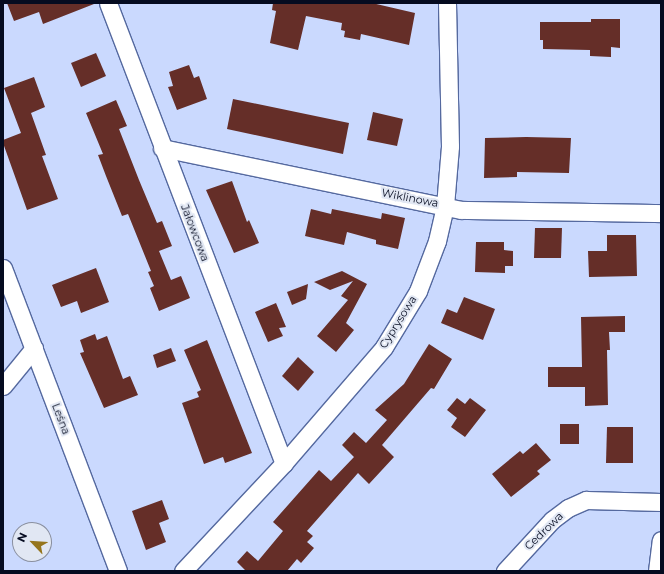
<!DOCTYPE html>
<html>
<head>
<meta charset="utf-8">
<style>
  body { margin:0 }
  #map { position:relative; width:664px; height:574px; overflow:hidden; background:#cad9fe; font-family:Montserrat,sans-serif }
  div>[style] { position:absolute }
  .building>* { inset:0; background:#652e28 }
  .roads { filter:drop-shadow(1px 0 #55699f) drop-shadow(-1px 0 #55699f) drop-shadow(0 1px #55699f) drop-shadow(0 -1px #55699f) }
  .minor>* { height:17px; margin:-8.5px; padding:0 8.5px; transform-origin:8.5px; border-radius:8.5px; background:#fff }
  span { translate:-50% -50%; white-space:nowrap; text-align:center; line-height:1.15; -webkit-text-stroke:4px #e1e7f3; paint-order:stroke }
  .street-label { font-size:11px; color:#050b20 }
  .frame { position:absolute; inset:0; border:4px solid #050b20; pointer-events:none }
  .north { position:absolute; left:12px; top:522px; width:40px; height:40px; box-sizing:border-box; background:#e1e7f3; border:1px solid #898f9f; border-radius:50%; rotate:295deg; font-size:11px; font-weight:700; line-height:16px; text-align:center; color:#050b20 }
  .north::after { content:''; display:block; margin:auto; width:14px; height:18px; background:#95751c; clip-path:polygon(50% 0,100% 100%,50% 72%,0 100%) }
</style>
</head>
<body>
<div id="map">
  <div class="building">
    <i style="clip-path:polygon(7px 3px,94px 3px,94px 4px,43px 24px,39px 12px,14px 21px)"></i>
    <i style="clip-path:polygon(273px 3px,372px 3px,415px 13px,409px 45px,361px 34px,360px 40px,344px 37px,345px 31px,341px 30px,342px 23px,306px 16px,298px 50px,270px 43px,276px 11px,272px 10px)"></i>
    <i style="clip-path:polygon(591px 19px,620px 19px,620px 48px,611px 47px,611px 57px,590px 56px,590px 50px,543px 49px,543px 40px,540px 40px,540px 22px,591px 22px)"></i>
    <i style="clip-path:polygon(96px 53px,106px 76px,81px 87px,71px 63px)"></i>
    <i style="clip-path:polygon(189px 65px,194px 78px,199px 76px,207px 99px,177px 110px,168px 87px,173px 86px,169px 72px)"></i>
    <i style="clip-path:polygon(34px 77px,45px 107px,31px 113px,46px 155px,42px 156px,58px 199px,27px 210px,3px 143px,3px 140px,21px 133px,4px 88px)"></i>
    <i style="clip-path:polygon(233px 99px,349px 123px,343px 154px,227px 129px)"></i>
    <i style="clip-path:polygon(116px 100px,127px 126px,119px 129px,139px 180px,157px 223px,162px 221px,172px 246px,159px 251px,171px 280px,181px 276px,190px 298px,159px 311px,150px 288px,154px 286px,148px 272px,151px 271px,128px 214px,122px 216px,106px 176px,98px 155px,103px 154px,86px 113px)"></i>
    <i style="clip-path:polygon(373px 112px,403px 119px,397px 146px,367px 140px)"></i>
    <i style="clip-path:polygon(526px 137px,571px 138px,569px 173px,517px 172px,517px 177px,484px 178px,485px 138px)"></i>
    <i style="clip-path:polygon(232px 181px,247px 222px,249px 220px,259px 243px,234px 253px,206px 190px)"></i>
    <i style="clip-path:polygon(311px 209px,331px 214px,332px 209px,381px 219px,382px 213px,405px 218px,398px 249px,376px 244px,376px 240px,347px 232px,344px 245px,305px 236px)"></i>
    <i style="clip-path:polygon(535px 228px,562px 228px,561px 258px,534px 258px)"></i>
    <i style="clip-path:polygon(607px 235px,636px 235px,637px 276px,589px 277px,588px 251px,607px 251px)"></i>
    <i style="clip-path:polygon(476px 242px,504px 242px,504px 250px,513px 251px,513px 266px,505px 266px,505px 273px,475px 272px)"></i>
    <i style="clip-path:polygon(96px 268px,109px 302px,81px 313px,77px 301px,61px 307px,52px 285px)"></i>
    <i style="clip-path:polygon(342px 271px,367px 284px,346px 323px,354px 330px,336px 352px,317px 336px,348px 300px,341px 296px,353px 281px,330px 290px,314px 282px)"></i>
    <i style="clip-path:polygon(308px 284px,306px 299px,292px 305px,287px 292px)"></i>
    <i style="clip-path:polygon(464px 297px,495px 309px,483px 340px,441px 323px,447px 309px,457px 313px)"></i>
    <i style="clip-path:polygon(276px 303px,286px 327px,279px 328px,283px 336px,268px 342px,255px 312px)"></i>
    <i style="clip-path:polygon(625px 316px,625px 332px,609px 332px,610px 350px,607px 350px,608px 405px,585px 406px,585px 387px,548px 387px,548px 367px,582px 367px,581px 317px)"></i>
    <i style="clip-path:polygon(95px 334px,97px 340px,107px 336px,123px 379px,130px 376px,138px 395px,104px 408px,80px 353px,84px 352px,80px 340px)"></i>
    <i style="clip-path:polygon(207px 340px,252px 453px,225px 463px,223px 457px,204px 464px,182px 403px,199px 397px,197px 392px,201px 390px,184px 350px)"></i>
    <i style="clip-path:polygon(429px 344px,452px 359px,434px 389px,431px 388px,382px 445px,394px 457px,369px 484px,358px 473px,307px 531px,313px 536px,307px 542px,314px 548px,301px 563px,297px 559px,287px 571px,246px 571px,237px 562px,247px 551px,258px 561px,283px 531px,273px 522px,319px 470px,331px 481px,354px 457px,342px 445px,354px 432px,366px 443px,387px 420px,375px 410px,404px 384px)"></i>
    <i style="clip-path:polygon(171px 348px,176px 361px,157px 368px,153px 355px)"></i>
    <i style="clip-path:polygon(298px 357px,314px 372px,298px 391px,282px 376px)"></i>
    <i style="clip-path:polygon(457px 398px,465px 404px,470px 398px,486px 410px,465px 437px,451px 427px,457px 418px,447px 410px)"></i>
    <i style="clip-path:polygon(560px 424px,579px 424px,579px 444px,560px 444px)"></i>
    <i style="clip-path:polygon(607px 427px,633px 427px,633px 463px,606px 463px)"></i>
    <i style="clip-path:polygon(536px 443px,551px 460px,537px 471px,540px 474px,511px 497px,492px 474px,520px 451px,523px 454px)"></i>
    <i style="clip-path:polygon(162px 500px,169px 519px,159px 523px,166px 542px,146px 550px,132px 511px)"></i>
  </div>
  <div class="roads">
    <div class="minor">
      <i style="left:108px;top:3px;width:493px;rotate:69.1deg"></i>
      <i style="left:162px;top:148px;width:305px;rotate:11.7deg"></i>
      <i style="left:461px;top:210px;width:200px;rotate:0.9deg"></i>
      <i style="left:3px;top:268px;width:324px;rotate:69.2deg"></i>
      <i style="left:3px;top:386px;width:49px;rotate:-50.8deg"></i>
      <i style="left:183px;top:571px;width:148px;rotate:-46.9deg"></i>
      <i style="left:284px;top:463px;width:153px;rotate:-49.2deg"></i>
      <i style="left:384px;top:347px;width:66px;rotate:-58.7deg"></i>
      <i style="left:418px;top:291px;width:53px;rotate:-69.2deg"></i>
      <i style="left:437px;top:241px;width:36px;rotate:-77deg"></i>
      <i style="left:445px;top:206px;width:60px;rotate:-85.2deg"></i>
      <i style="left:450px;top:146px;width:143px;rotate:-91.2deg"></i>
      <i style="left:505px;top:571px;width:69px;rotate:-47.3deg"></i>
      <i style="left:552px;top:520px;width:20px;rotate:-37deg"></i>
      <i style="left:568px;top:508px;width:20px;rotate:-24deg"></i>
      <i style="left:586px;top:500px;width:75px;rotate:1.5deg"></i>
      <i style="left:657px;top:571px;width:31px;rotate:-83deg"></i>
    </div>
  </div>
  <div class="street-label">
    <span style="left:410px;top:198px;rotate:11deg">Wiklinowa</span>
    <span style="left:195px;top:233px;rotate:69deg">Jałowcowa</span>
    <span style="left:398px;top:322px;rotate:-58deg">Cyprysowa</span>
    <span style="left:61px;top:419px;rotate:69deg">Leśna</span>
    <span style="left:544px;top:531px;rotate:-44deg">Cedrowa</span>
  </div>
  <div class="frame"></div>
  <div class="north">N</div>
</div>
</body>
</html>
